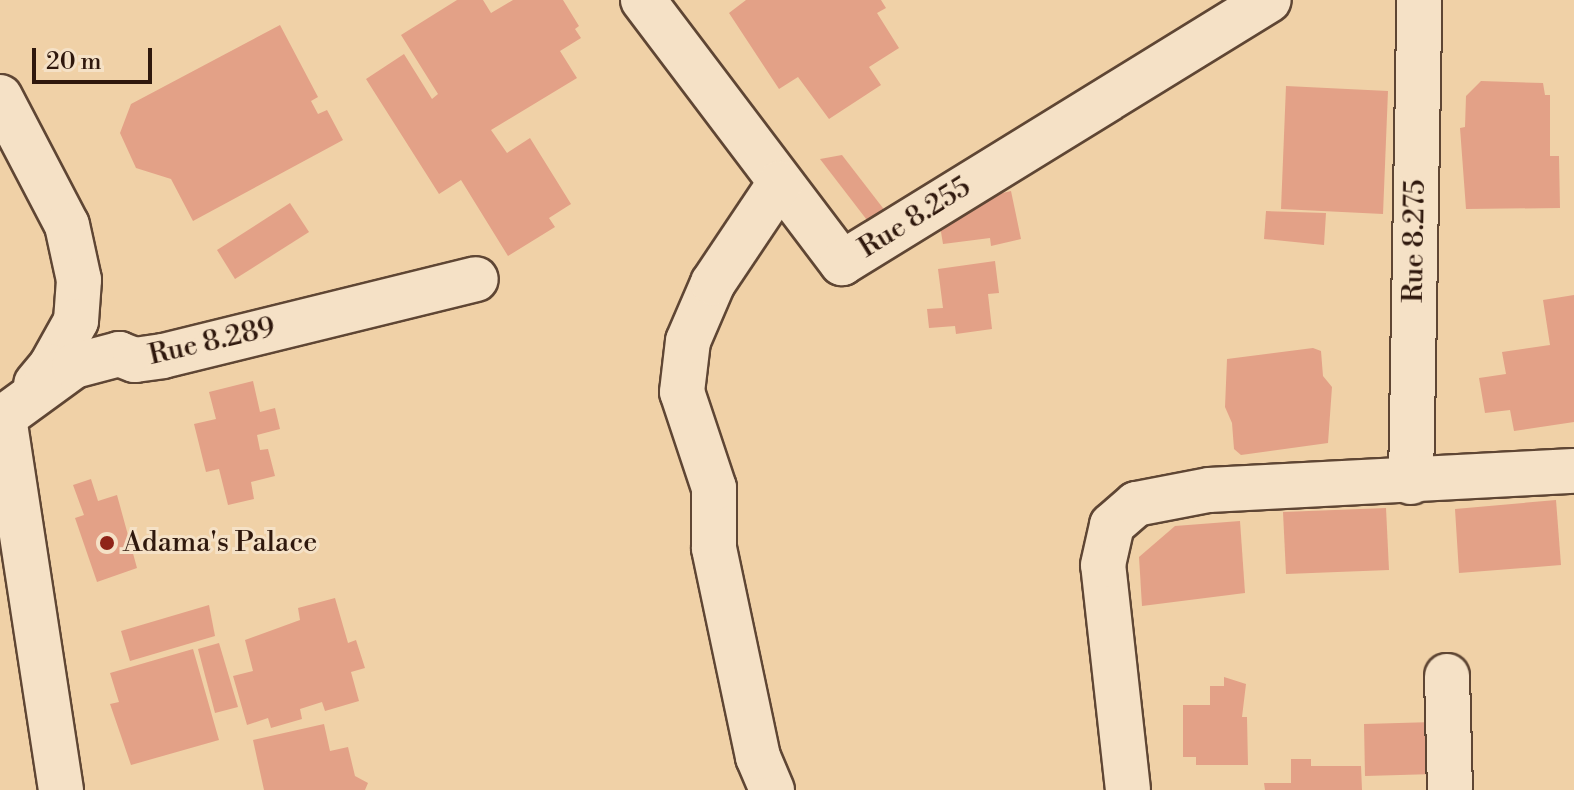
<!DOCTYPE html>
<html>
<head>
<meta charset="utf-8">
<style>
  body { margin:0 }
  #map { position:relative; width:1574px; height:790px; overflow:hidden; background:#f0d1a7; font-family:"Libre Bodoni",serif }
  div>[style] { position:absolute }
  .building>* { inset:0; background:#e3a187 }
  .roads { filter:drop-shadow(2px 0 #5f4634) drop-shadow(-2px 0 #5f4634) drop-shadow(0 2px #5f4634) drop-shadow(0 -2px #5f4634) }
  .minor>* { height:44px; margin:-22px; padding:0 22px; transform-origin:22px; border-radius:22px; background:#f5e1c6 }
  .dots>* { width:22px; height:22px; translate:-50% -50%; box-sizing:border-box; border:4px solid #f5e1c6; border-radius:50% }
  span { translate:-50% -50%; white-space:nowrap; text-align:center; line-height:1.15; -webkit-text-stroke:6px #f5e1c6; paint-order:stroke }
  .street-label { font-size:28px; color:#2f180d }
  .poi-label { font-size:28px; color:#2f180d }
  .left { translate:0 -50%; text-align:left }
  .scale { position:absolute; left:32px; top:48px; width:120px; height:36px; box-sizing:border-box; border:4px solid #2f180d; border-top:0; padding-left:10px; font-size:24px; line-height:28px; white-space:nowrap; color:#2f180d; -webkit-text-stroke:6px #f5e1c6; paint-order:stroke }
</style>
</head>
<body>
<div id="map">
  <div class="building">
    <i style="clip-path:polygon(457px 0,483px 0,491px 13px,513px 0,563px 0,579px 26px,575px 29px,581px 38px,560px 51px,577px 78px,491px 130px,507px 153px,530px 138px,571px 204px,549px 218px,555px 227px,508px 256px,461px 180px,439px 194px,366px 79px,404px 54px,432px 99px,438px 94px,401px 35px)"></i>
    <i style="clip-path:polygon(746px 0,881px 0,886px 8px,877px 13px,899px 48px,869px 67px,881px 85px,829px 119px,798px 77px,779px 89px,729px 13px)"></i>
    <i style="clip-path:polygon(280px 25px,318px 97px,311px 101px,318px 114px,327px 110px,343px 140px,193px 221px,171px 179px,136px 168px,120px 133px,131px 104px)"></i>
    <i style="clip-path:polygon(1481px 81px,1543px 83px,1545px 95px,1550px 95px,1550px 156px,1559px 156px,1560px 208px,1466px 209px,1460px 128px,1465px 127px,1466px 96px)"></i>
    <i style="clip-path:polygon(1286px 86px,1388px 91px,1383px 214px,1281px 209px)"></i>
    <i style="clip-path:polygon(842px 155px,886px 212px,870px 224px,820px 159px)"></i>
    <i style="clip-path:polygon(1011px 191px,1021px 239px,991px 246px,990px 238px,943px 244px,939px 220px,981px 198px)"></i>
    <i style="clip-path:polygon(290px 203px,309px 232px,235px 279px,217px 250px)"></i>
    <i style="clip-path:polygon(1266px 211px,1326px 213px,1324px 245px,1264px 239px)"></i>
    <i style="clip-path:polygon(995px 261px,999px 293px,988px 294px,992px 329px,956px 334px,955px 326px,929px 328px,927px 309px,943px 308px,938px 269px)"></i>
    <i style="clip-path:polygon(1574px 295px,1574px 422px,1514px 431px,1510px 410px,1485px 413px,1479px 378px,1506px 374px,1502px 352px,1550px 345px,1543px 300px)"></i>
    <i style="clip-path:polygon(1313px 348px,1321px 351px,1323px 376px,1332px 387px,1328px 443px,1241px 455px,1234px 449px,1232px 423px,1225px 407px,1227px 359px)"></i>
    <i style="clip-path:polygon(253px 381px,260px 412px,275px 408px,280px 429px,257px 435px,260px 450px,268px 449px,275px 476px,251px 482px,254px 499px,228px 505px,219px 469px,206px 472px,194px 424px,216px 419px,209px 392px)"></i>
    <i style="clip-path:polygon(91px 479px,98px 501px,117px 495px,137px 568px,97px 582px,75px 518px,84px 515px,73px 485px)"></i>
    <i style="clip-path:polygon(1556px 500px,1561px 565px,1459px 573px,1455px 509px)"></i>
    <i style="clip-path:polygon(1386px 508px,1389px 570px,1286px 574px,1283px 512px)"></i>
    <i style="clip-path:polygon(1240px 521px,1245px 593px,1142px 606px,1139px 557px,1175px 526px)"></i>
    <i style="clip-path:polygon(335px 598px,348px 643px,356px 640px,365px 668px,351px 672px,359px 701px,325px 711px,322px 702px,300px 709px,302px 719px,271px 728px,268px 718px,247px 725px,233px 676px,253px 671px,245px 640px,300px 620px,298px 608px)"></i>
    <i style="clip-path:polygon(209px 605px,215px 636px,130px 661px,121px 631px)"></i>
    <i style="clip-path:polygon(219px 643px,238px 707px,215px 713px,198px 649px)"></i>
    <i style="clip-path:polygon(193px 649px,219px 740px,131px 765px,110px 704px,119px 702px,110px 673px)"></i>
    <i style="clip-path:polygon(1224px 677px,1246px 684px,1242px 717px,1247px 717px,1248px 765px,1196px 765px,1196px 757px,1183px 757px,1183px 705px,1210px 705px,1210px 686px,1224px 686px)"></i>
    <i style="clip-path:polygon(1434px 722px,1435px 774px,1365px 776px,1364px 724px)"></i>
    <i style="clip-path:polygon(324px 724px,330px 751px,348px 747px,355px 776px,368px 783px,365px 790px,264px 790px,253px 740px)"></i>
    <i style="clip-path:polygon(1291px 759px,1311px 759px,1311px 766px,1361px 766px,1362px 790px,1265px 790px,1264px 783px,1291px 783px)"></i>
  </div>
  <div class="roads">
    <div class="minor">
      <i style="left:643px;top:0;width:330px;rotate:52.9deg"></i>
      <i style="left:842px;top:263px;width:501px;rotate:-31.63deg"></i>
      <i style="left:0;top:97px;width:144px;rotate:62.4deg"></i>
      <i style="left:67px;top:225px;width:56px;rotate:77.7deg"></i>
      <i style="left:79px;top:280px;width:41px;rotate:94.2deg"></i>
      <i style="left:76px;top:321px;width:51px;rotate:119.1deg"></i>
      <i style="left:51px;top:366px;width:23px;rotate:130deg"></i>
      <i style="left:1411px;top:482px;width:482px;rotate:-89deg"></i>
      <i style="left:1447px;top:676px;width:114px;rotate:88.5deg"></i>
      <i style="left:61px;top:790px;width:377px;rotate:-98.7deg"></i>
      <i style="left:4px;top:417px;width:87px;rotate:-36.1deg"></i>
      <i style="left:74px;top:366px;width:47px;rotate:-14.9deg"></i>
      <i style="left:119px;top:354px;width:17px;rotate:21deg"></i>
      <i style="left:135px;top:360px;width:28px;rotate:-8deg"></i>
      <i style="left:163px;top:356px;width:322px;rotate:-13.8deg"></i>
      <i style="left:772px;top:790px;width:36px;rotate:-113deg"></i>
      <i style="left:758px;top:757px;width:214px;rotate:-101.9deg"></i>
      <i style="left:714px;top:548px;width:60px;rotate:-90deg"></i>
      <i style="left:714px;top:488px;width:101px;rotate:-108.4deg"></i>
      <i style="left:682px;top:392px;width:51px;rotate:-83.3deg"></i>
      <i style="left:688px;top:341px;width:63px;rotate:-66.7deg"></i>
      <i style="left:713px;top:283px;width:120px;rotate:-56.2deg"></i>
      <i style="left:1128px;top:790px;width:226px;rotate:-96.3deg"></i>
      <i style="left:1103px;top:565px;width:41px;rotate:-77.3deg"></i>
      <i style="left:1112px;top:525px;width:32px;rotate:-41deg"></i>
      <i style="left:1136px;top:504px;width:74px;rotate:-10.9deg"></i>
      <i style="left:1209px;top:490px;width:365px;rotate:-3deg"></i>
    </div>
  </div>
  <div class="dots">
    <i style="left:107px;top:543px;background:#8f2418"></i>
  </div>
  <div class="street-label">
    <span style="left:915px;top:218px;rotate:-32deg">Rue 8.255</span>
    <span style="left:1415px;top:241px;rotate:-89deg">Rue 8.275</span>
    <span style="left:212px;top:342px;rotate:-13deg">Rue 8.289</span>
  </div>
  <div class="poi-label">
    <span class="left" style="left:123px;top:543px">Adama's Palace</span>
  </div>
  <div class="scale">20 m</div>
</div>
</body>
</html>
